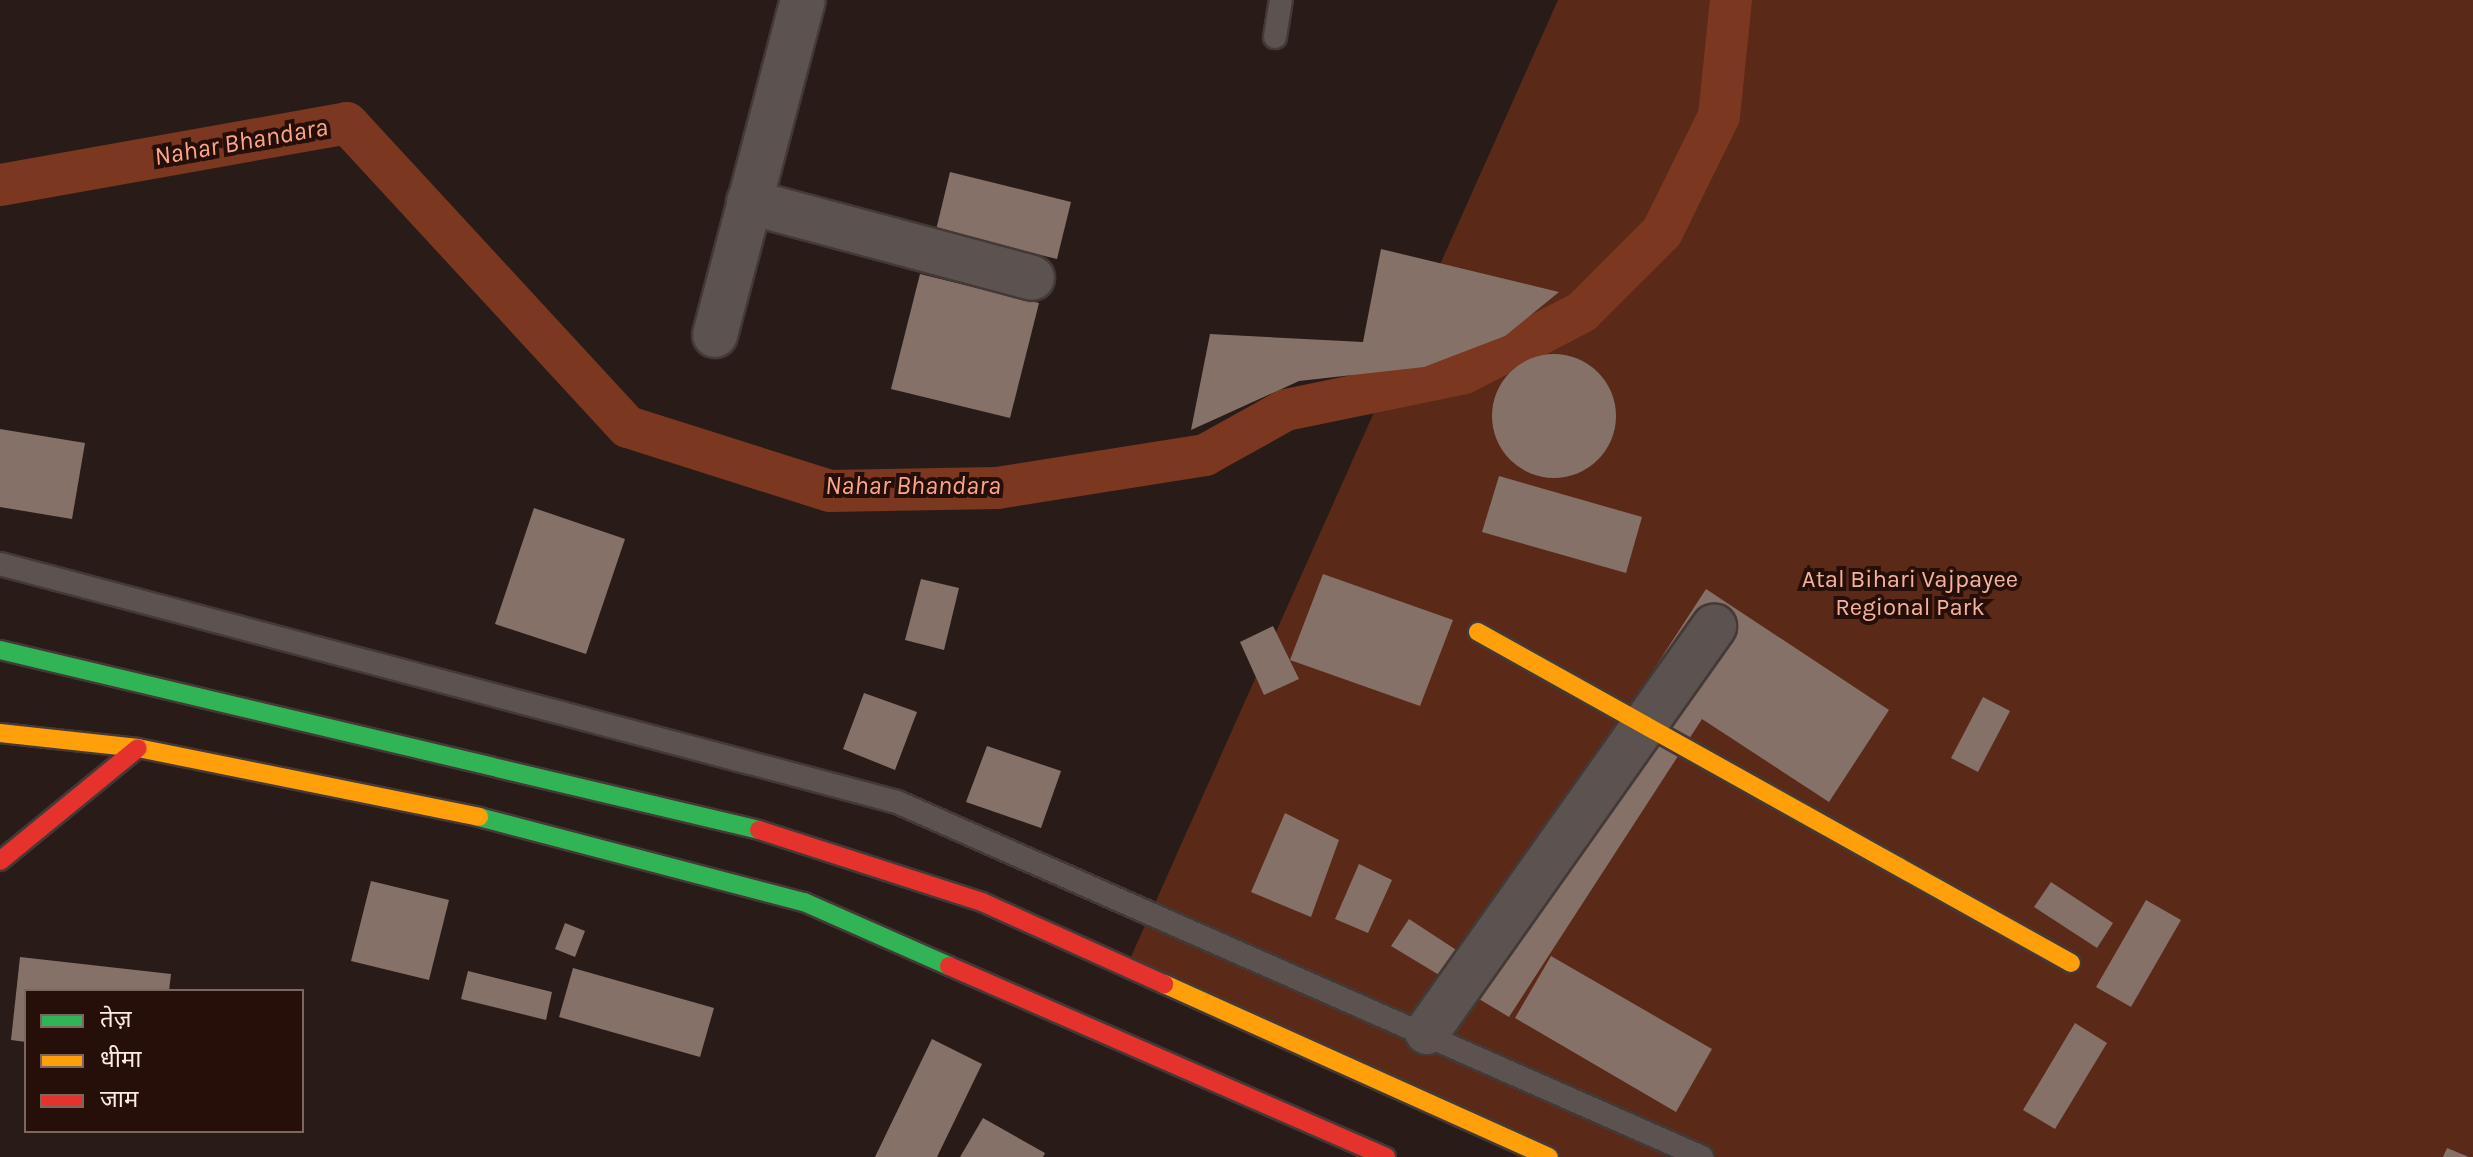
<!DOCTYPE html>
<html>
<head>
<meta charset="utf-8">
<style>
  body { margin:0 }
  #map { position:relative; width:2473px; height:1157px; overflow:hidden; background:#291c18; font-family:Karla,"Noto Sans Devanagari",sans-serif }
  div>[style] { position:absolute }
  .green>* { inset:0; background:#5a2918 }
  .canal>* { height:42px; margin:-21px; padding:0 21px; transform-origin:21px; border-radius:21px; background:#7b3720 }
  .building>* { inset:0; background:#867169 }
  .round { border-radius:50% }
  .roads { filter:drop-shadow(2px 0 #443936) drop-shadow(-2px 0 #443936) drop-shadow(0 2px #443936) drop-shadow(0 -2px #443936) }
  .lane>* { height:22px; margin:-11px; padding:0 11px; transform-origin:11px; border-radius:11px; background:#5c524f }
  .street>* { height:44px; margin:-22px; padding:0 22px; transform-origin:22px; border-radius:22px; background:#5c524f }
  .fast>* { height:18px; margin:-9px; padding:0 9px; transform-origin:9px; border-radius:9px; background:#30b455 }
  .slow>* { height:18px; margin:-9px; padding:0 9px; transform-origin:9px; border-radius:9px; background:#ff9f0a }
  .jam>* { height:18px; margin:-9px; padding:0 9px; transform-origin:9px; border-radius:9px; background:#e5322d }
  span { translate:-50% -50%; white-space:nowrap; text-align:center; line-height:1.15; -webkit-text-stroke:8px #250f08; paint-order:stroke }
  .park-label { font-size:24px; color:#f5b39e }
  .water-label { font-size:26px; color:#fca689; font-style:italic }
  .legend { position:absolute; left:24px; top:989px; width:280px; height:144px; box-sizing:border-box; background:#250f08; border:2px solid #7b6760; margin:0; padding:10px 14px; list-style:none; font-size:24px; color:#fcebe5 }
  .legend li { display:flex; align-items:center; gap:16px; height:40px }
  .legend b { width:40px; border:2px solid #7b6760 }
</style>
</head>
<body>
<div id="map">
  <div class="green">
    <i style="clip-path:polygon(1558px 0,2473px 0,2473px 1157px,1545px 1157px,1126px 968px)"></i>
  </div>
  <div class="canal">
    <i style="left:0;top:185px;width:352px;rotate:-10.1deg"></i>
    <i style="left:347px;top:123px;width:414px;rotate:47.3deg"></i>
    <i style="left:628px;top:427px;width:212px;rotate:17.6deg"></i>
    <i style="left:830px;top:491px;width:167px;rotate:-1deg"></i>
    <i style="left:997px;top:488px;width:211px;rotate:-9deg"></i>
    <i style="left:1205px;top:455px;width:93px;rotate:-29.1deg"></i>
    <i style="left:1286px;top:410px;width:182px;rotate:-11.7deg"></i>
    <i style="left:1464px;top:373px;width:133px;rotate:-27.3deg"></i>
    <i style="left:1582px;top:312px;width:113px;rotate:-45deg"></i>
    <i style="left:1662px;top:232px;width:129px;rotate:-63.8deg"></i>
    <i style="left:1719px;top:116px;width:117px;rotate:-84.1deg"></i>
  </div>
  <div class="building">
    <i style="clip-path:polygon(950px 172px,1071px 202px,1057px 259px,936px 230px)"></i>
    <i style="clip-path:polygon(1381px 249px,1559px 292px,1505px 336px,1424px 367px,1299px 381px,1191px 430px,1210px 334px,1363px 342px)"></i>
    <i style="clip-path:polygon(920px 274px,1039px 303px,1010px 418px,891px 389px)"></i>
    <i class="round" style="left:1492px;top:354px;width:124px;height:124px"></i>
    <i style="clip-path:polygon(0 429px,85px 443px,72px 519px,0 507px)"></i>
    <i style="clip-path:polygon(1499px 476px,1642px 517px,1626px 573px,1482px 532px)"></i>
    <i style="clip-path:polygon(534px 508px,625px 539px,586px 654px,495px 624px)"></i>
    <i style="clip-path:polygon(1323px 574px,1453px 620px,1420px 706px,1290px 660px)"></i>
    <i style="clip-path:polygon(921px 579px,959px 588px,944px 650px,905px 640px)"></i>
    <i style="clip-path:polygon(1706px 589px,1889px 710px,1829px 802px,1702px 719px,1509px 1017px,1391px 946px,1409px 919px,1467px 957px)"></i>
    <i style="clip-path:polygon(1273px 626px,1299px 679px,1264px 695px,1240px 642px)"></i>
    <i style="clip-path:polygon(864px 693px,917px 712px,895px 770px,843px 749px)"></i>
    <i style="clip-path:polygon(1983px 697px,2010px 711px,1978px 772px,1951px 758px)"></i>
    <i style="clip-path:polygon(987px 746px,1061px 771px,1041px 828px,966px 802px)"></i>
    <i style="clip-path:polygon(1285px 813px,1339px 840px,1311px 917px,1251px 892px)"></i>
    <i style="clip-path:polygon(1359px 864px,1392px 880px,1368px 933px,1335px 919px)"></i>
    <i style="clip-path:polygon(371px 881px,449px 900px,429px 980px,351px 961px)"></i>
    <i style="clip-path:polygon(2051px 882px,2113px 923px,2097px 948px,2034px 907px)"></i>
    <i style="clip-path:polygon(2146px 900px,2181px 920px,2131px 1007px,2096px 987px)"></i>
    <i style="clip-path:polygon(565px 923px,585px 931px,575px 957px,555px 949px)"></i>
    <i style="clip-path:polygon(1551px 956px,1712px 1049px,1676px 1112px,1515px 1018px)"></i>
    <i style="clip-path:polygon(20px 957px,171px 974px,169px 991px,26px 991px,26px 1042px,11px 1040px)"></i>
    <i style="clip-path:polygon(573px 968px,714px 1008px,700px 1057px,559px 1017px)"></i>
    <i style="clip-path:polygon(468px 971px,552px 992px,546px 1020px,461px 999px)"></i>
    <i style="clip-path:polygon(2075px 1023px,2107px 1043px,2055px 1129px,2023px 1110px)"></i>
    <i style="clip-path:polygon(932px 1039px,982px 1064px,937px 1157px,875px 1157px)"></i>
    <i style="clip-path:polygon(983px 1118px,1045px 1153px,1043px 1157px,960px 1157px)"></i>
    <i style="clip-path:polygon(2447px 1148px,2469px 1157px,2443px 1157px)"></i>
  </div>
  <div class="roads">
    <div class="lane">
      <i style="left:1275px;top:37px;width:37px;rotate:-81deg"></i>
      <i style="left:0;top:564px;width:928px;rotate:14.86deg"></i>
      <i style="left:897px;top:802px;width:880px;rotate:23.8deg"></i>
    </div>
    <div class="street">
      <i style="left:749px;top:202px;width:293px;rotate:15deg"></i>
      <i style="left:715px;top:335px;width:346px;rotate:-75.3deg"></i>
      <i style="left:1427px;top:1032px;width:497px;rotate:-54.7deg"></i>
    </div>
    <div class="fast">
      <i style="left:0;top:650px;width:780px;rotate:13.34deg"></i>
      <i style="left:479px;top:817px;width:336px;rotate:14.7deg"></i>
      <i style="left:804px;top:902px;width:158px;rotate:23.8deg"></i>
    </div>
    <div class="slow">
      <i style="left:1478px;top:632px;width:679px;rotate:29.17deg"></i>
      <i style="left:0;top:733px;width:139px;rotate:6.2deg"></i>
      <i style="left:138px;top:748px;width:348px;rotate:11.4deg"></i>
      <i style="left:1164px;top:984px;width:422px;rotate:24.2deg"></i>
    </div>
    <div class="jam">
      <i style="left:759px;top:830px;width:234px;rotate:17.9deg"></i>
      <i style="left:982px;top:902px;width:200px;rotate:24.3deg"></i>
      <i style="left:0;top:861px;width:178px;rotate:-39.3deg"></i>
      <i style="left:949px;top:966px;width:477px;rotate:23.6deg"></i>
    </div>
  </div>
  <div class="park-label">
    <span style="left:1910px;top:594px">Atal Bihari Vajpayee<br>Regional Park</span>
  </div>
  <div class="water-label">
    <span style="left:241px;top:142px;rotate:-10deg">Nahar Bhandara</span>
    <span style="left:913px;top:486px">Nahar Bhandara</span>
  </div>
  <ul class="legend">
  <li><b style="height:10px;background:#30b455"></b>तेज़</li>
  <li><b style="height:10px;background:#ff9f0a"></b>धीमा</li>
  <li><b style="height:10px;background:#e5322d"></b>जाम</li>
  </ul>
</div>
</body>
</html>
